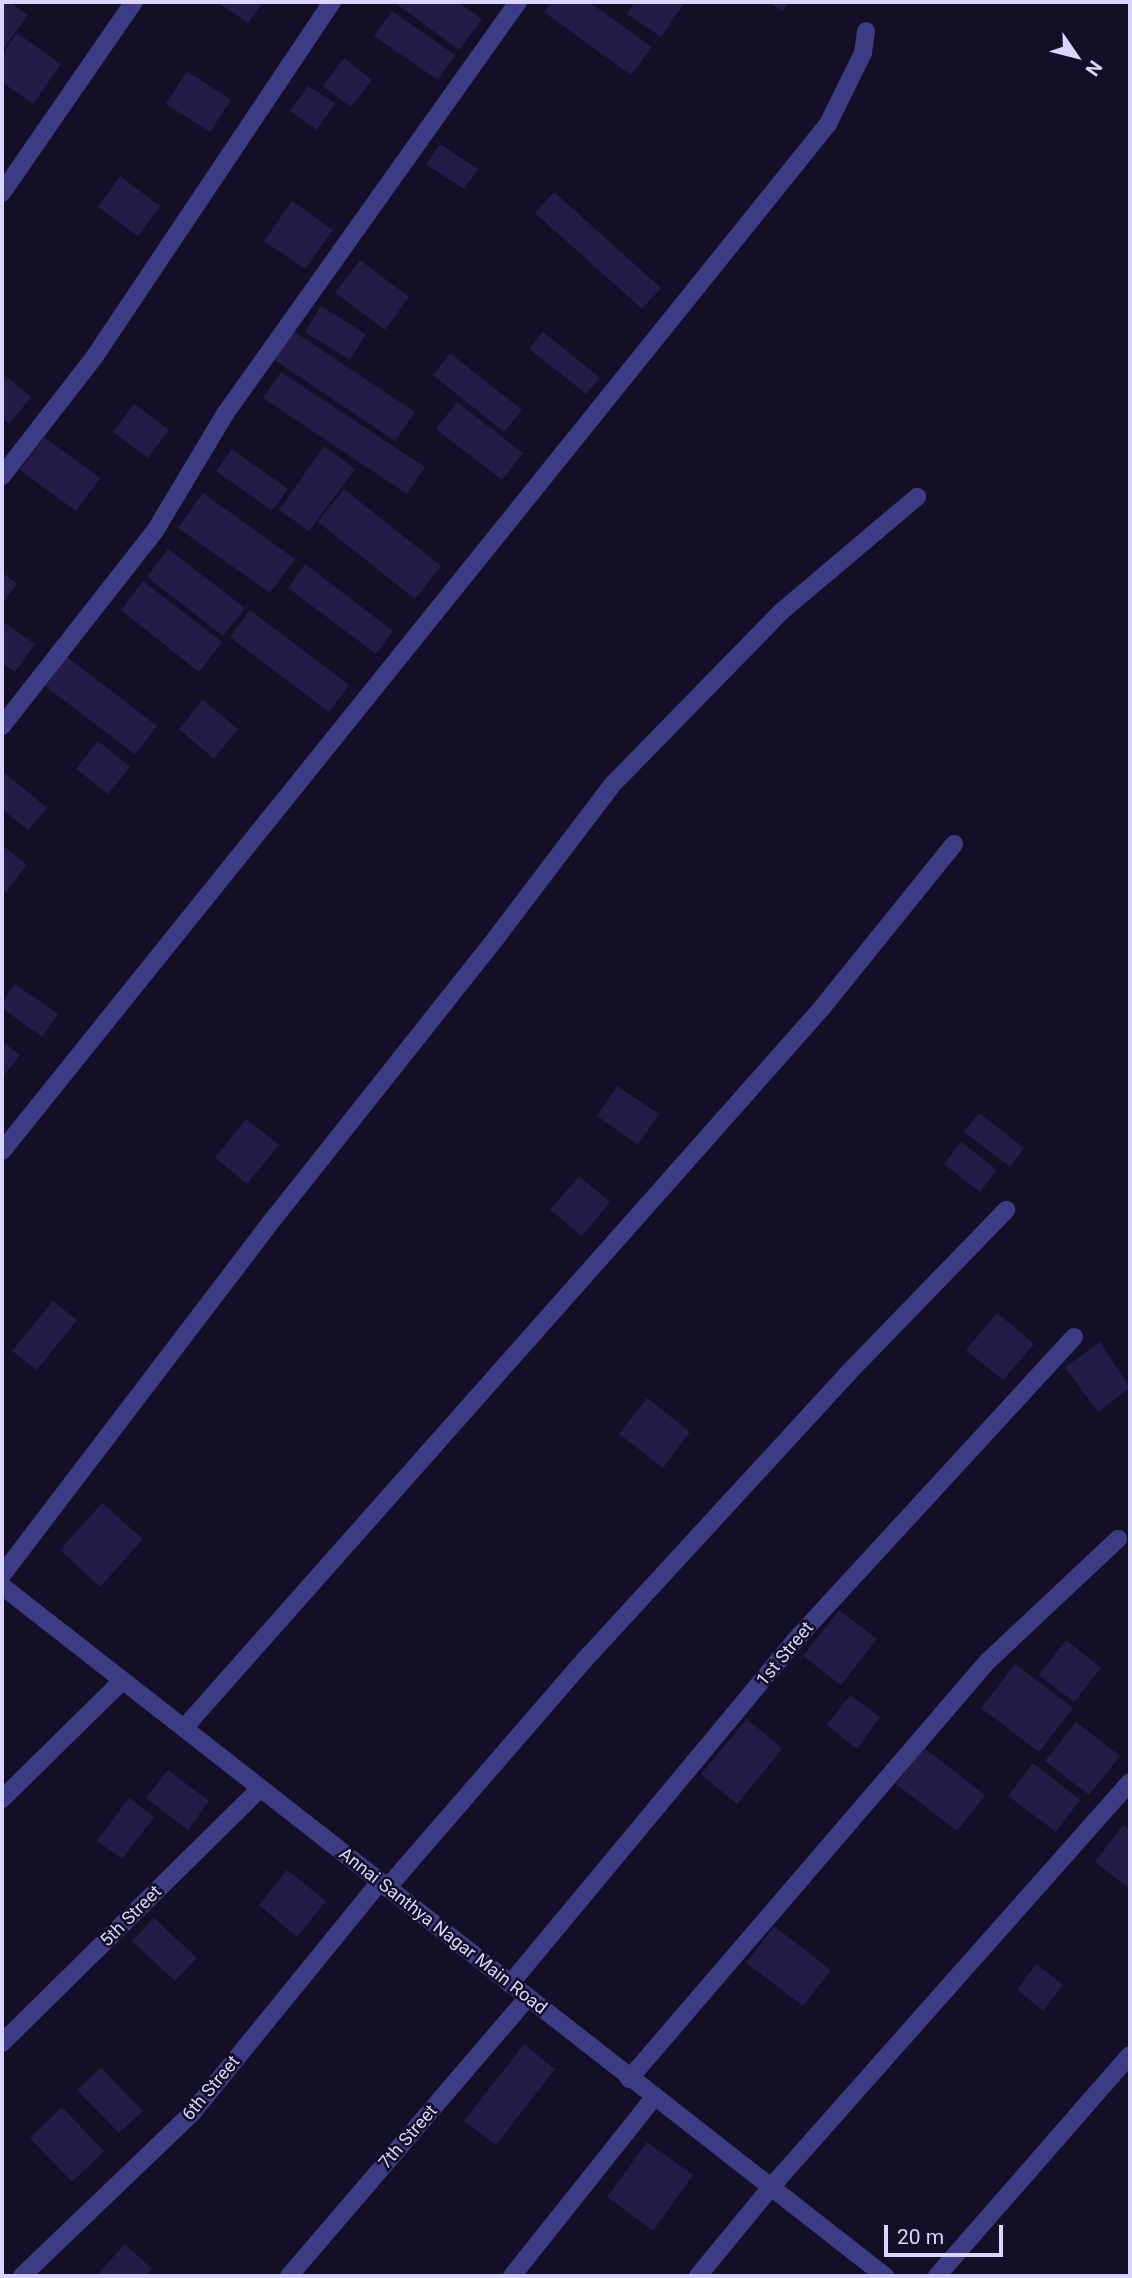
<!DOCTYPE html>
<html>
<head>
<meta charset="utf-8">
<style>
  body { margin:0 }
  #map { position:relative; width:1132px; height:2278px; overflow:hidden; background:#130f26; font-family:Roboto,sans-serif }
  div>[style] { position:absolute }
  .building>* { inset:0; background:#231c47 }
  .minor>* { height:18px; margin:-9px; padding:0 9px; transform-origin:9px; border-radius:9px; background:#3c3b84 }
  .tertiary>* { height:18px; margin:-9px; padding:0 9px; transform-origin:9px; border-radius:9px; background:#3c3b84 }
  span { translate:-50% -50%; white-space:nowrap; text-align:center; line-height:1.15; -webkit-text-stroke:5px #130f26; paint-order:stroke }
  .street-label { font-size:18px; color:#d9d5fe }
  .frame { position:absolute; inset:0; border:4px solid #d9d5fe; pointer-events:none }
  .north { position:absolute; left:1041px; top:21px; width:70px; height:70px; -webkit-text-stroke:5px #130f26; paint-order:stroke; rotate:125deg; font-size:19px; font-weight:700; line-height:28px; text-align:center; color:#d9d5fe }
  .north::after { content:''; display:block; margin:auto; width:24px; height:32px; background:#d9d5fe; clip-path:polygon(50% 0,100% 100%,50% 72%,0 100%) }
  .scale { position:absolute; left:884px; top:2225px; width:119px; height:32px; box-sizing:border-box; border:4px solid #d9d5fe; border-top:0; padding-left:9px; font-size:21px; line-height:24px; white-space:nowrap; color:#d9d5fe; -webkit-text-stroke:5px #130f26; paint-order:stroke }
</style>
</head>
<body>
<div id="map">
  <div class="building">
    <i style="clip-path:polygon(2px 2px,10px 2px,28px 15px,2px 51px)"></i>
    <i style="clip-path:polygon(217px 2px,263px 2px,248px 23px)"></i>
    <i style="clip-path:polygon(394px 2px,458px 2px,482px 19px,459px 50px)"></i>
    <i style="clip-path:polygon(551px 2px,589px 2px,652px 47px,631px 75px,544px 12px)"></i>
    <i style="clip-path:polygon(635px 2px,685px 2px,661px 37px,627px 14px)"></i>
    <i style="clip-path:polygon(769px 2px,790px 2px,782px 11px)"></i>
    <i style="clip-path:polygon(392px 11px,455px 55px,438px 80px,374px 36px)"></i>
    <i style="clip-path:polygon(17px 33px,61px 64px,33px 104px,2px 82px,2px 54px)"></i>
    <i style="clip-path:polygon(344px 58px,372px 80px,351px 107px,323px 86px)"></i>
    <i style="clip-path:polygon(187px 71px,231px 100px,210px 132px,166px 104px)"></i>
    <i style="clip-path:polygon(308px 86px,335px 103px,317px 130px,290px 111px)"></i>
    <i style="clip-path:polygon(440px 144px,478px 169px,464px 189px,426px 164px)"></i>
    <i style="clip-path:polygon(120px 176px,160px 206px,138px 236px,98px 207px)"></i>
    <i style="clip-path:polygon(554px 192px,661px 288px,642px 309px,535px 213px)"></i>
    <i style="clip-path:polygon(292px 201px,333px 230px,305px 269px,264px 241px)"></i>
    <i style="clip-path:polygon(360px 260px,409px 297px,385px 330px,335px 293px)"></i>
    <i style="clip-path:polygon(321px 306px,366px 334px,350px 360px,305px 332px)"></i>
    <i style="clip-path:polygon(292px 330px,415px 412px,395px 441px,273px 359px)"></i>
    <i style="clip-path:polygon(543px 332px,600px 378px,586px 394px,529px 349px)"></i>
    <i style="clip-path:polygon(450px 353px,522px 410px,504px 432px,433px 375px)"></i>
    <i style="clip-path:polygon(281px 372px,425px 467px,407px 494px,263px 398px)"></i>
    <i style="clip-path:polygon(2px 373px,31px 397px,9px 424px,2px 418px)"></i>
    <i style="clip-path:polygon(457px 402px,523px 453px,502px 480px,436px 429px)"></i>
    <i style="clip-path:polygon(134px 404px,169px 430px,148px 458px,113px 432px)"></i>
    <i style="clip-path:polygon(44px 437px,100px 478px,76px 511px,20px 470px)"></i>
    <i style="clip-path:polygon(324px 446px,355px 469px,309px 531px,279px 510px)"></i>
    <i style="clip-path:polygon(232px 449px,288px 489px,272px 511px,216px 471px)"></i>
    <i style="clip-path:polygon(344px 489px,441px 566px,415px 599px,318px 522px)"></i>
    <i style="clip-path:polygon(203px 493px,295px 559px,270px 593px,178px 528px)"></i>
    <i style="clip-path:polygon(168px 549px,245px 608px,223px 636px,147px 577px)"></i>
    <i style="clip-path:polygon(305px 564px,393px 631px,376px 654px,288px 588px)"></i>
    <i style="clip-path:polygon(2px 572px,17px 584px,2px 603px)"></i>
    <i style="clip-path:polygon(143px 581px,222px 642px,199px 672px,121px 610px)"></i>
    <i style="clip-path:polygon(250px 610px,349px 685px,329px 712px,230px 637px)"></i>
    <i style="clip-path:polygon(2px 621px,35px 644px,15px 672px,2px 663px)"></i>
    <i style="clip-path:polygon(67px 657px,157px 726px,135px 754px,45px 686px)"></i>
    <i style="clip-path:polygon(203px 700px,238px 729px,214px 759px,179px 729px)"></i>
    <i style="clip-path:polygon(98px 741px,130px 767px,108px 794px,76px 769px)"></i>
    <i style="clip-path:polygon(2px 771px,47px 808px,28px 830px,2px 809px)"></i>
    <i style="clip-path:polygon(2px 845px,27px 865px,5px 893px,2px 890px)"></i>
    <i style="clip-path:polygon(15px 984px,58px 1014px,42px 1037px,2px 1008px,2px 1003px)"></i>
    <i style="clip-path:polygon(2px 1041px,20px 1055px,2px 1078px)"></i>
    <i style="clip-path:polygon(617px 1086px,659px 1114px,638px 1145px,597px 1116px)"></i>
    <i style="clip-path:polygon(979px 1113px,1024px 1148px,1010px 1167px,964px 1132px)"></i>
    <i style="clip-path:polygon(246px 1119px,279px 1145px,247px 1184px,215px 1158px)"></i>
    <i style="clip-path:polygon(961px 1142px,997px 1170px,980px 1192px,944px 1164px)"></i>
    <i style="clip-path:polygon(579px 1176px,610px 1202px,582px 1236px,550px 1210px)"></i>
    <i style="clip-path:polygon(53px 1301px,77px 1320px,37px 1370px,12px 1351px)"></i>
    <i style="clip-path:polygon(997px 1313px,1034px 1344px,1003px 1380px,966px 1350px)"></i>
    <i style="clip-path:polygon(1100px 1342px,1130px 1388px,1098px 1412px,1065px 1367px)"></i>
    <i style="clip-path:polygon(647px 1398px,690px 1432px,663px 1468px,619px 1434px)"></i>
    <i style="clip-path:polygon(102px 1503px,143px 1539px,100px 1587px,60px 1550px)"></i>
    <i style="clip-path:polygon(839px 1610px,877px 1639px,841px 1685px,803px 1656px)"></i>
    <i style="clip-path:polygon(1066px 1640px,1101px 1668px,1074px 1702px,1039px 1675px)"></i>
    <i style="clip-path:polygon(1015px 1664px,1073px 1708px,1039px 1752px,981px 1708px)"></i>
    <i style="clip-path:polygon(850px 1695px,880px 1717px,857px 1749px,827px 1725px)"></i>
    <i style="clip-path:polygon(747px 1719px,782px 1749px,737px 1804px,701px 1774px)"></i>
    <i style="clip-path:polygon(1076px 1722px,1120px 1756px,1089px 1795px,1045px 1761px)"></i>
    <i style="clip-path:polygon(924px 1748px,985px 1795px,957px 1831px,896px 1784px)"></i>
    <i style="clip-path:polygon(1033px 1763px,1080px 1800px,1056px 1832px,1008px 1796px)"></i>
    <i style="clip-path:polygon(168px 1770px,209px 1801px,188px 1830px,146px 1798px)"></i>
    <i style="clip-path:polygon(129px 1798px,154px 1817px,122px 1859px,97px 1841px)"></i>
    <i style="clip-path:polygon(1123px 1825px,1130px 1830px,1130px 1889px,1095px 1862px)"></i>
    <i style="clip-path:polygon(287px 1870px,326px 1901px,297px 1937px,259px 1905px)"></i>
    <i style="clip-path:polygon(154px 1918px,197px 1958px,175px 1981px,132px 1941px)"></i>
    <i style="clip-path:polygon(774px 1926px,831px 1970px,803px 2006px,746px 1963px)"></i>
    <i style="clip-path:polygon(1036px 1964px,1063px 1985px,1043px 2011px,1017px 1990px)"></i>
    <i style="clip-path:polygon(524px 2044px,555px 2069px,496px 2145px,464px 2121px)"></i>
    <i style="clip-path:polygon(101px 2068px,143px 2111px,119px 2133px,77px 2090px)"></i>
    <i style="clip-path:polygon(62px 2107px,104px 2151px,72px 2182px,30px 2138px)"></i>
    <i style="clip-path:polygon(647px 2142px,693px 2175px,653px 2231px,607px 2197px)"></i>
    <i style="clip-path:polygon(125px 2244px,152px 2269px,145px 2276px,96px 2276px)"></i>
  </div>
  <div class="minor">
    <i style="left:2px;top:193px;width:232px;rotate:-55.4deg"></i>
    <i style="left:2px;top:476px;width:152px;rotate:-52.2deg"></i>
    <i style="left:95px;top:356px;width:426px;rotate:-56.2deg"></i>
    <i style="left:2px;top:726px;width:248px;rotate:-51.9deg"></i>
    <i style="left:155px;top:531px;width:136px;rotate:-59.1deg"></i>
    <i style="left:225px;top:414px;width:506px;rotate:-54.58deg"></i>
    <i style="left:2px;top:1151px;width:1318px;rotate:-51.19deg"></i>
    <i style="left:828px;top:124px;width:79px;rotate:-63.8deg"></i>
    <i style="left:863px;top:53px;width:22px;rotate:-82deg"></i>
    <i style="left:2px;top:1575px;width:450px;rotate:-52.7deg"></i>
    <i style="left:275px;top:1217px;width:356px;rotate:-51.6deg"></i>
    <i style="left:496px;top:938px;width:193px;rotate:-52.8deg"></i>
    <i style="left:613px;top:784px;width:242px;rotate:-45.7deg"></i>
    <i style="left:782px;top:611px;width:177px;rotate:-40.2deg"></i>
    <i style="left:184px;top:1728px;width:961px;rotate:-48.46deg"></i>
    <i style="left:821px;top:1009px;width:212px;rotate:-51.1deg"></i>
    <i style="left:2px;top:1799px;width:168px;rotate:-44.5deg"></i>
    <i style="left:387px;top:1888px;width:310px;rotate:-49.1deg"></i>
    <i style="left:590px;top:1654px;width:390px;rotate:-47.4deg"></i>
    <i style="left:854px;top:1367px;width:219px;rotate:-45.9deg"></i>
    <i style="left:510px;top:1984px;width:454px;rotate:-50.3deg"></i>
    <i style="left:800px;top:1635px;width:405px;rotate:-47.4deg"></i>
    <i style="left:2px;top:2043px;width:362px;rotate:-44.6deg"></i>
    <i style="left:629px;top:2079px;width:550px;rotate:-49.35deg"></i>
    <i style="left:987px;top:1662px;width:180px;rotate:-43.2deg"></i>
    <i style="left:22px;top:2276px;width:236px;rotate:-43.8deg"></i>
    <i style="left:192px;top:2113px;width:298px;rotate:-50.9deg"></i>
    <i style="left:289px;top:2276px;width:367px;rotate:-49.4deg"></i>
    <i style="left:512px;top:2276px;width:230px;rotate:-51.5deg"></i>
    <i style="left:698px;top:2276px;width:115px;rotate:-50.6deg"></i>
    <i style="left:771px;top:2187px;width:541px;rotate:-48.45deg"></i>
    <i style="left:937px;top:2276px;width:293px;rotate:-48.9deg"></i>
  </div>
  <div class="tertiary">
    <i style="left:2px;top:1586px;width:1121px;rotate:38.01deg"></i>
  </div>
  <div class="street-label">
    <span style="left:785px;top:1654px;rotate:-50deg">1st Street</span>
    <span style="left:131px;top:1916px;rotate:-45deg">5th Street</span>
    <span style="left:443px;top:1931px;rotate:38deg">Annai Santhya Nagar Main Road</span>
    <span style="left:211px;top:2088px;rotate:-50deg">6th Street</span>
    <span style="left:408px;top:2137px;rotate:-49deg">7th Street</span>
  </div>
  <div class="frame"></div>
  <div class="north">N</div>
  <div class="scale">20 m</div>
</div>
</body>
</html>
